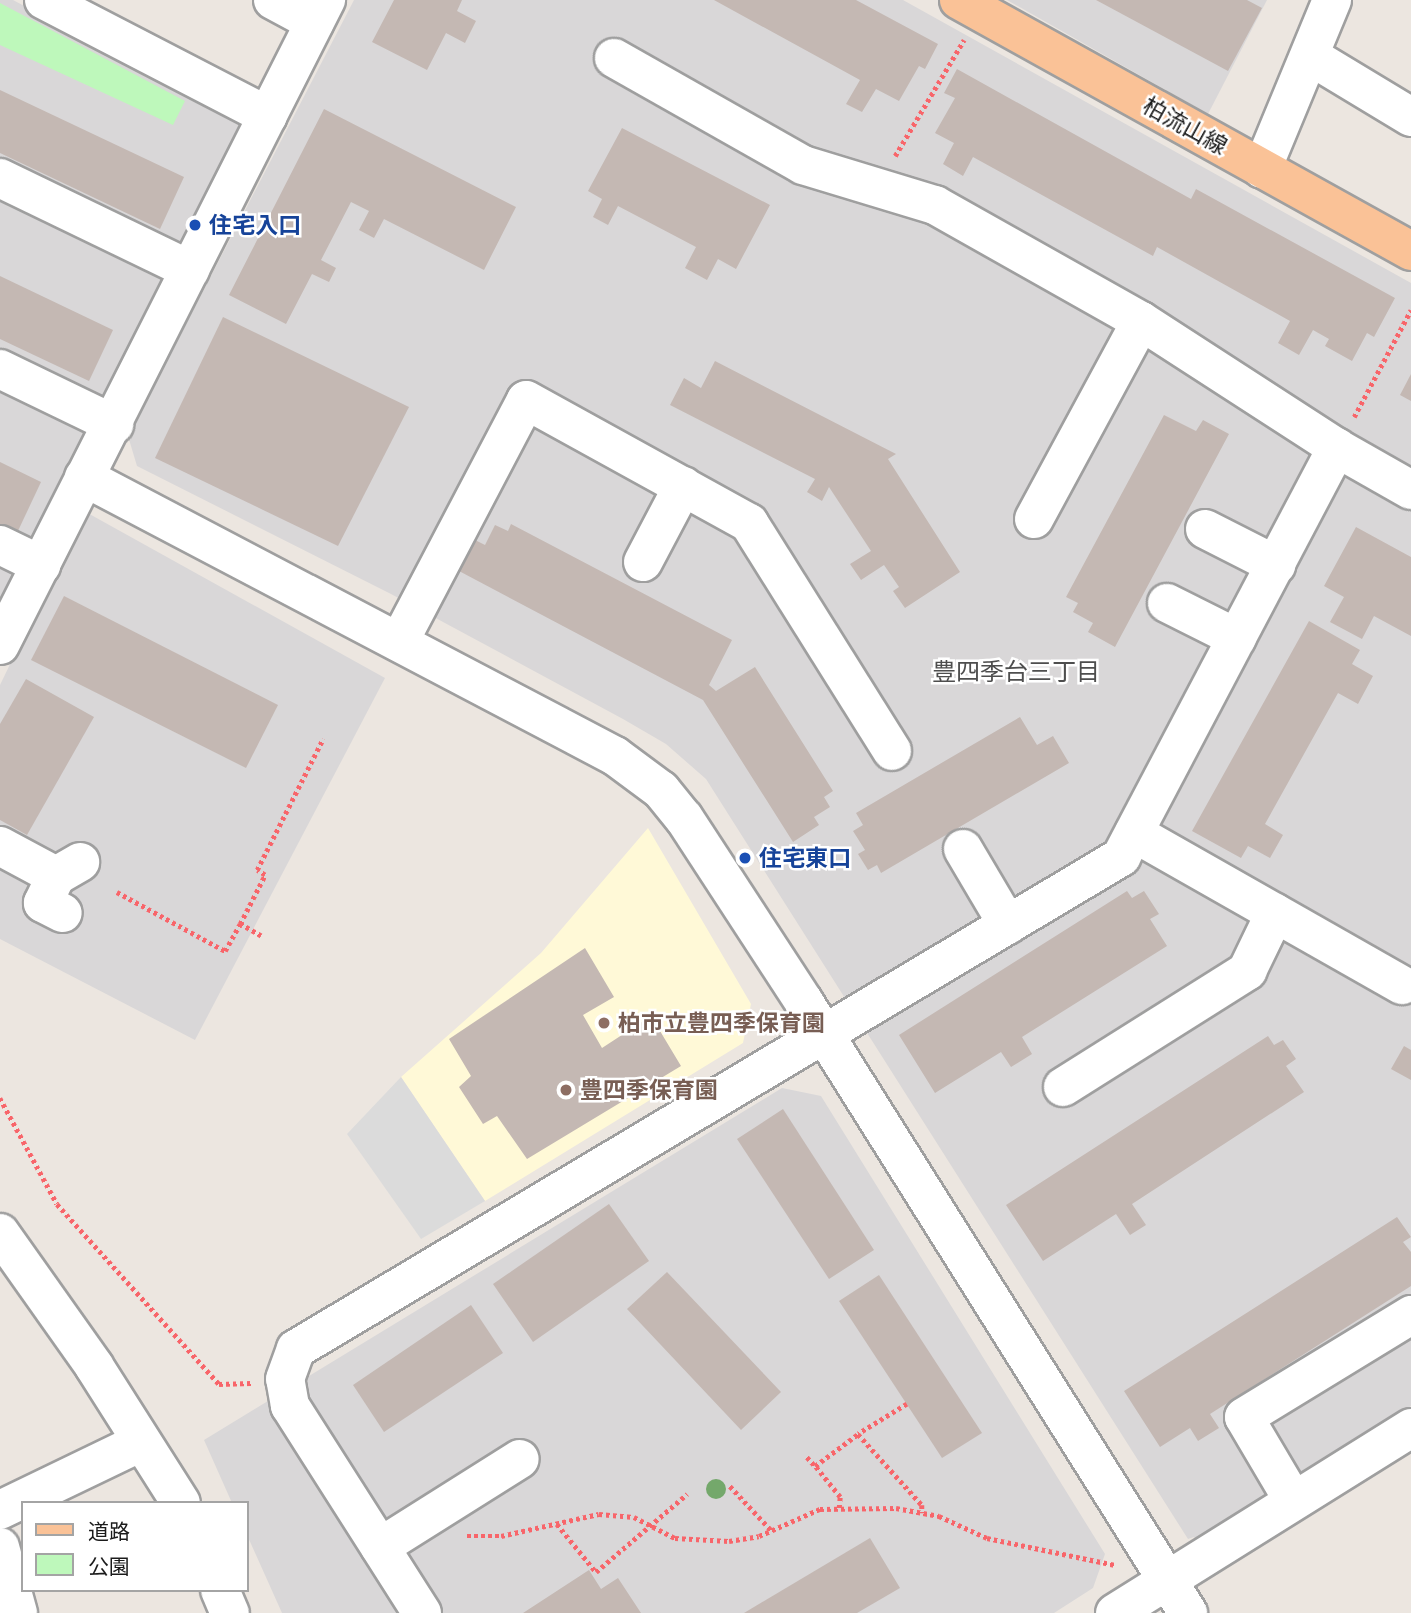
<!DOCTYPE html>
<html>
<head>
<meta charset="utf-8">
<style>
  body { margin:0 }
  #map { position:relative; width:1411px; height:1613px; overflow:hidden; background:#ece6e0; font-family:"Space Grotesk","Noto Sans JP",sans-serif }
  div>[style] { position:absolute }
  .residential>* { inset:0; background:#d9d7d8 }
  .education>* { inset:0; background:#fff9d7 }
  .park>* { inset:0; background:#bef8bb }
  .parking>* { inset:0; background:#dbdbdb }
  .building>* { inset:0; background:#c4b8b3 }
  .path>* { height:4.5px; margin-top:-2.25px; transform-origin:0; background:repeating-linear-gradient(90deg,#f8656a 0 3.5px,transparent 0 7px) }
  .roads { filter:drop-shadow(2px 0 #9f9f9f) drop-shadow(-2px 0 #9f9f9f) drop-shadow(0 2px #9f9f9f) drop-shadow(0 -2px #9f9f9f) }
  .minor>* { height:38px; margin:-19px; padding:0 19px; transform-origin:19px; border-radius:19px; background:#fff }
  .major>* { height:38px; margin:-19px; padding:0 19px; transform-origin:19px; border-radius:19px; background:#fac297 }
  .trees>* { width:20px; height:20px; margin:-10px; border-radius:50%; background:#74a86b }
  .dots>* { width:19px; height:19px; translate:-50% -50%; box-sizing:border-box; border:4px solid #fff; border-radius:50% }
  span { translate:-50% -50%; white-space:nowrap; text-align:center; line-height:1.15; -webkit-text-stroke:5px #fff; paint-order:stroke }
  .street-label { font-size:23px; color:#1b1b1b }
  .transit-label { font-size:23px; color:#164399; font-weight:700 }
  .left { translate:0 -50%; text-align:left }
  .education-label { font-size:23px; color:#785e54; font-weight:700 }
  .neighbourhood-label { font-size:24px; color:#4e4e4e }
  .legend { position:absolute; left:21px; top:1501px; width:228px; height:91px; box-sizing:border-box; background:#fff; border:2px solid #a4a4a4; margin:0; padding:9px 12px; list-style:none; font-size:21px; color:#1b1b1b }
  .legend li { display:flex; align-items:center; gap:14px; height:35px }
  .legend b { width:35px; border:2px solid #a4a4a4 }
</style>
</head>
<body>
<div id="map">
  <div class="residential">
    <i style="clip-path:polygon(0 0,13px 0,247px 124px,0 618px)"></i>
    <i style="clip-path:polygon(354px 0,903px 0,1411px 283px,1411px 1406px,1199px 1543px,1194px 1537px,1188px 1539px,706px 779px,666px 744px,623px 719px,391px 594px,137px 466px,128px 436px)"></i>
    <i style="clip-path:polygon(1007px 0,1267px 0,1208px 114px)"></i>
    <i style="clip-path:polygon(84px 511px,385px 678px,195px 1040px,0 939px,0 685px)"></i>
    <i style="clip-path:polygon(782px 1088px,821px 1096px,1105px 1554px,1093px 1588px,1054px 1613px,282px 1613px,247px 1535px,247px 1503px,232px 1503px,204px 1440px)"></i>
  </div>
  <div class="education">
    <i style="clip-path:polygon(648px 828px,751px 1004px,743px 1043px,485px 1201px,401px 1077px,541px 953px)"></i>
  </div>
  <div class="park">
    <i style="clip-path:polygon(0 3px,185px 101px,173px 125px,0 45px)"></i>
  </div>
  <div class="parking">
    <i style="clip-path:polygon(401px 1077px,485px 1201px,421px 1239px,347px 1134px)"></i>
  </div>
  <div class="building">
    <i style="clip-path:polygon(394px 0,462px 0,457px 11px,476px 21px,465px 43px,446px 33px,427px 70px,372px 42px)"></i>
    <i style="clip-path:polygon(714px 0,856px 0,938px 44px,925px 69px,919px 66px,899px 101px,876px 89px,862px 112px,846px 104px,860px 80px)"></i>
    <i style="clip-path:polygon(1096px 0,1247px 0,1262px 8px,1228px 71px)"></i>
    <i style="clip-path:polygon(957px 69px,1191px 199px,1196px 189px,1395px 298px,1374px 337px,1367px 333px,1352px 361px,1325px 346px,1329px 339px,1313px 330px,1299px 355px,1278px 343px,1290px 321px,1157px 247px,1153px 256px,973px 157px,963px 176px,943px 164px,954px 143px,935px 133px,955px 98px,944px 93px)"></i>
    <i style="clip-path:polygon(0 90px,184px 177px,160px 229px,0 153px)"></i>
    <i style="clip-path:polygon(324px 109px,516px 207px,484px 270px,384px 219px,374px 238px,359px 230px,369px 211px,351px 202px,321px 260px,336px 268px,329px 282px,312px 274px,286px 324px,229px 295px)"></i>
    <i style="clip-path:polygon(622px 128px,770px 205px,736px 269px,718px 259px,707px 280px,685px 268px,696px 247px,618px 206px,608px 225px,593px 217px,602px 199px,588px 191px)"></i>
    <i style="clip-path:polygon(0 276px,113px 330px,89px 381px,0 339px)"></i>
    <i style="clip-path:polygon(223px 317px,409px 407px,338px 546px,155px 458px)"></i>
    <i style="clip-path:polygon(715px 361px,896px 454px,888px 459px,960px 572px,905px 608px,893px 591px,899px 587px,884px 565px,861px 580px,850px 564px,871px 551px,829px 487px,822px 501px,807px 492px,815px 479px,670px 405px,684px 378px,701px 388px)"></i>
    <i style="clip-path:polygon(1411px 374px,1411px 401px,1400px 395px)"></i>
    <i style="clip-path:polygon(1164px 415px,1196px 431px,1203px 420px,1229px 434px,1115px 647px,1088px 632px,1093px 623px,1073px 612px,1078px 603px,1066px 597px)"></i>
    <i style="clip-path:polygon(0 462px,41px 482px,17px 533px,0 525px)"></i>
    <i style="clip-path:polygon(511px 524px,732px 640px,709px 685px,716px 691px,755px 667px,833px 791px,824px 797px,830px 807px,814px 817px,819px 825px,793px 842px,703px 700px,459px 571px,475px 540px,485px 545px,495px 525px,508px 531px)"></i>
    <i style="clip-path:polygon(1356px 527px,1411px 557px,1411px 636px,1374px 616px,1362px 639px,1330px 622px,1344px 597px,1324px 586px)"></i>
    <i style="clip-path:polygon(64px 596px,278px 705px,246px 768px,31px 660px)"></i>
    <i style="clip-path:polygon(1309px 621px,1360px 650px,1352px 664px,1373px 676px,1358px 704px,1338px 693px,1265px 824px,1283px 835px,1270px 858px,1248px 846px,1241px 858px,1192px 831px)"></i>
    <i style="clip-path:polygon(26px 679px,94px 717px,27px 835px,0 820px,0 724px)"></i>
    <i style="clip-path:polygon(1020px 717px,1037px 745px,1053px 736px,1069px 763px,881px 873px,877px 865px,868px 870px,858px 854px,865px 850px,853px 831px,863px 825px,856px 813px)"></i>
    <i style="clip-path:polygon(1127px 891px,1132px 898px,1144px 891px,1159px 914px,1150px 919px,1167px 946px,1022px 1037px,1032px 1054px,1011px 1067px,1001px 1052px,935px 1093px,899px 1035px)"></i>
    <i style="clip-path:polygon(585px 948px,614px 997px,583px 1015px,602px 1048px,651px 1016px,681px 1066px,527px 1159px,497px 1116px,483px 1124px,459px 1087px,471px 1076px,449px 1039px)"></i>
    <i style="clip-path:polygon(1268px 1036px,1274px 1045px,1283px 1040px,1296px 1059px,1286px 1066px,1304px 1092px,1132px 1204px,1146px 1225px,1130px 1235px,1116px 1214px,1043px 1261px,1006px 1205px)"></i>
    <i style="clip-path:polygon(1404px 1046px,1411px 1050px,1411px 1080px,1391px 1069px)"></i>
    <i style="clip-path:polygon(783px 1109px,874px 1250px,829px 1279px,737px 1139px)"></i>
    <i style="clip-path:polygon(609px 1204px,649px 1261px,533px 1342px,493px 1284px)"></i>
    <i style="clip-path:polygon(1397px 1217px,1411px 1237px,1403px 1242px,1411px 1252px,1411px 1286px,1210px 1414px,1219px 1428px,1198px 1441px,1190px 1428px,1160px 1447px,1124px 1391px)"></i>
    <i style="clip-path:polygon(667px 1272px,781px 1392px,741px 1430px,627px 1309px)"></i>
    <i style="clip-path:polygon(879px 1275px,982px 1433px,942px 1458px,839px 1301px)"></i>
    <i style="clip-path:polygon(471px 1305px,503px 1353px,384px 1432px,353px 1385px)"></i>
    <i style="clip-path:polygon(870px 1538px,900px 1588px,857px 1613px,744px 1613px)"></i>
    <i style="clip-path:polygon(589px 1570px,601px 1589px,618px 1578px,641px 1613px,523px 1613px)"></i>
  </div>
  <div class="path">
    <i style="left:895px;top:156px;width:135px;rotate:-59.3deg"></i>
    <i style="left:1354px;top:417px;width:121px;rotate:-62deg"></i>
    <i style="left:117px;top:892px;width:123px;rotate:28.6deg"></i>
    <i style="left:225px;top:951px;width:31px;rotate:-61deg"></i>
    <i style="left:261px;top:936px;width:24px;rotate:-150deg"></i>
    <i style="left:240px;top:924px;width:55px;rotate:-63deg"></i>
    <i style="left:265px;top:875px;width:9px;rotate:-148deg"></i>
    <i style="left:257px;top:870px;width:147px;rotate:-63.3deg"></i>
    <i style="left:0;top:1098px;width:120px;rotate:61.7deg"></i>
    <i style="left:57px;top:1204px;width:242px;rotate:48deg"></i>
    <i style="left:219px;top:1384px;width:32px;rotate:-2deg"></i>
    <i style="left:907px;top:1404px;width:57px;rotate:148.5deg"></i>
    <i style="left:858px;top:1434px;width:96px;rotate:48deg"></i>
    <i style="left:922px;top:1505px;width:8px;rotate:90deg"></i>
    <i style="left:807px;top:1457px;width:12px;rotate:48deg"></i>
    <i style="left:730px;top:1486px;width:60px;rotate:47deg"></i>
    <i style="left:839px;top:1508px;width:11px;rotate:-85deg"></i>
    <i style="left:840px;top:1497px;width:40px;rotate:-129deg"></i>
    <i style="left:815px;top:1466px;width:54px;rotate:-36.7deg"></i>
    <i style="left:557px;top:1524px;width:62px;rotate:50.9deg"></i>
    <i style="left:596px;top:1572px;width:120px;rotate:-40.6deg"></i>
    <i style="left:467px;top:1536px;width:34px"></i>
    <i style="left:501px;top:1536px;width:100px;rotate:-12.7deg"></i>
    <i style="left:599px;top:1514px;width:35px;rotate:5deg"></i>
    <i style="left:634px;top:1517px;width:46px;rotate:27.1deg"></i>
    <i style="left:675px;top:1538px;width:54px;rotate:3.2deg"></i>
    <i style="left:729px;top:1541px;width:30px;rotate:-9deg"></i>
    <i style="left:759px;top:1536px;width:67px;rotate:-23.9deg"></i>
    <i style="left:820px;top:1509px;width:76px;rotate:-0.8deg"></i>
    <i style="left:896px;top:1508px;width:44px;rotate:10.5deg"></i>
    <i style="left:939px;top:1516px;width:53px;rotate:24.6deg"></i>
    <i style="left:987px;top:1538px;width:131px;rotate:11.9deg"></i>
  </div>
  <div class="roads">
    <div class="minor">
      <i style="left:44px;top:0;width:252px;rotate:27.4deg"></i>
      <i style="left:273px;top:0;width:47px;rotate:28.2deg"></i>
      <i style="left:1310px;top:56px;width:118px;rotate:31.1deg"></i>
      <i style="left:614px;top:58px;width:217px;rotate:29.5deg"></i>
      <i style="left:803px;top:165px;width:138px;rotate:16.9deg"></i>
      <i style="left:935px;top:205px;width:236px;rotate:29.4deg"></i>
      <i style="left:1141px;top:321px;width:234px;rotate:32.9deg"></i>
      <i style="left:1337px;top:448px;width:85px;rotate:29.6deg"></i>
      <i style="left:1262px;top:169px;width:183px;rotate:-67.5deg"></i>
      <i style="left:0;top:178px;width:211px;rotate:25.8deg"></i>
      <i style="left:0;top:369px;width:127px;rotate:25.8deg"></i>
      <i style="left:84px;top:477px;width:600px;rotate:27.72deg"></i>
      <i style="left:615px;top:756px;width:57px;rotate:36.5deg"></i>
      <i style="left:661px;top:790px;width:36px;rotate:51deg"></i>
      <i style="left:684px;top:818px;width:220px;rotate:56.9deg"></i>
      <i style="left:804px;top:1002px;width:722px;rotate:57.85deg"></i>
      <i style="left:1034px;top:519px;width:225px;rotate:-61.6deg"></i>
      <i style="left:1205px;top:529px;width:80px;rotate:26.9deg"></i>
      <i style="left:0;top:545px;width:46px;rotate:26deg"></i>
      <i style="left:643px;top:562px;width:86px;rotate:-62.2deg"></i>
      <i style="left:1167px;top:603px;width:78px;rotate:26.6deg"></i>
      <i style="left:399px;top:642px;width:273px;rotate:-62.3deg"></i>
      <i style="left:526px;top:400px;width:255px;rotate:28.9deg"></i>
      <i style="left:749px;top:523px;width:269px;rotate:57.9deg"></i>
      <i style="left:0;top:645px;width:723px;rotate:-63.19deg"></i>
      <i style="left:0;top:846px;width:64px;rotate:28.2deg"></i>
      <i style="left:56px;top:876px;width:28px;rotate:-30deg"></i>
      <i style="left:963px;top:849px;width:88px;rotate:59.4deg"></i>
      <i style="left:56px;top:876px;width:30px;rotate:116deg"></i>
      <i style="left:43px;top:903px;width:22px;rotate:27deg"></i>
      <i style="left:1275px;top:913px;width:146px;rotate:29.6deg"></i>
      <i style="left:1063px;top:1087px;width:218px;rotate:-32.2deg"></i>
      <i style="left:1247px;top:971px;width:64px;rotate:-64.2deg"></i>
      <i style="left:1275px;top:913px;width:162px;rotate:-150.4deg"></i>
      <i style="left:0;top:1233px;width:163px;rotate:54.7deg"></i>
      <i style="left:94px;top:1366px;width:162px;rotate:57.6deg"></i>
      <i style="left:1293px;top:1500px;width:96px;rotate:-120.6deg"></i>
      <i style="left:1244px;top:1417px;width:196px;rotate:-31.4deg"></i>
      <i style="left:0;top:1510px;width:157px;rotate:-25.7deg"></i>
      <i style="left:0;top:1547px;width:68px;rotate:74.7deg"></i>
      <i style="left:380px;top:1547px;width:165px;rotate:-32.2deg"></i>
      <i style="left:220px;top:1590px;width:25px;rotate:67deg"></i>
      <i style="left:422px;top:1613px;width:246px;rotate:-122.5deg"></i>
      <i style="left:290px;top:1406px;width:27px;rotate:-100deg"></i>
      <i style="left:285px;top:1379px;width:32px;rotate:-70deg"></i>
      <i style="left:296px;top:1349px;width:961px;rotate:-30.81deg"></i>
      <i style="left:1121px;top:857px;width:463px;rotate:-62.2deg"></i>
      <i style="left:1115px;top:1613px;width:349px;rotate:-32deg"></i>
    </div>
    <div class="major">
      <i style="left:959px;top:0;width:517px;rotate:29.04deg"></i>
    </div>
  </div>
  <div class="trees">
    <i style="left:716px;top:1489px"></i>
  </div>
  <div class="dots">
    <i style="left:195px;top:225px;background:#1a4fb4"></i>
    <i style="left:745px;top:858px;background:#1a4fb4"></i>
    <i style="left:604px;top:1023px;background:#8d6e63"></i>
    <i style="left:566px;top:1090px;background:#8d6e63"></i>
  </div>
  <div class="street-label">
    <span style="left:1185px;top:126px;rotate:29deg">柏流山線</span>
  </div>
  <div class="transit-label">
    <span class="left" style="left:209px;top:225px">住宅入口</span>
    <span class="left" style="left:759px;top:858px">住宅東口</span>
  </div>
  <div class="education-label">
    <span class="left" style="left:618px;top:1023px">柏市立豊四季保育園</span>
    <span class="left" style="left:580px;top:1090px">豊四季保育園</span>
  </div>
  <div class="neighbourhood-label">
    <span style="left:1016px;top:672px">豊四季台三丁目</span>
  </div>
  <ul class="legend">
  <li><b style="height:9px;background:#fac297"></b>道路</li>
  <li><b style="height:19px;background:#bef8bb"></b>公園</li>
  </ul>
</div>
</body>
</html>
